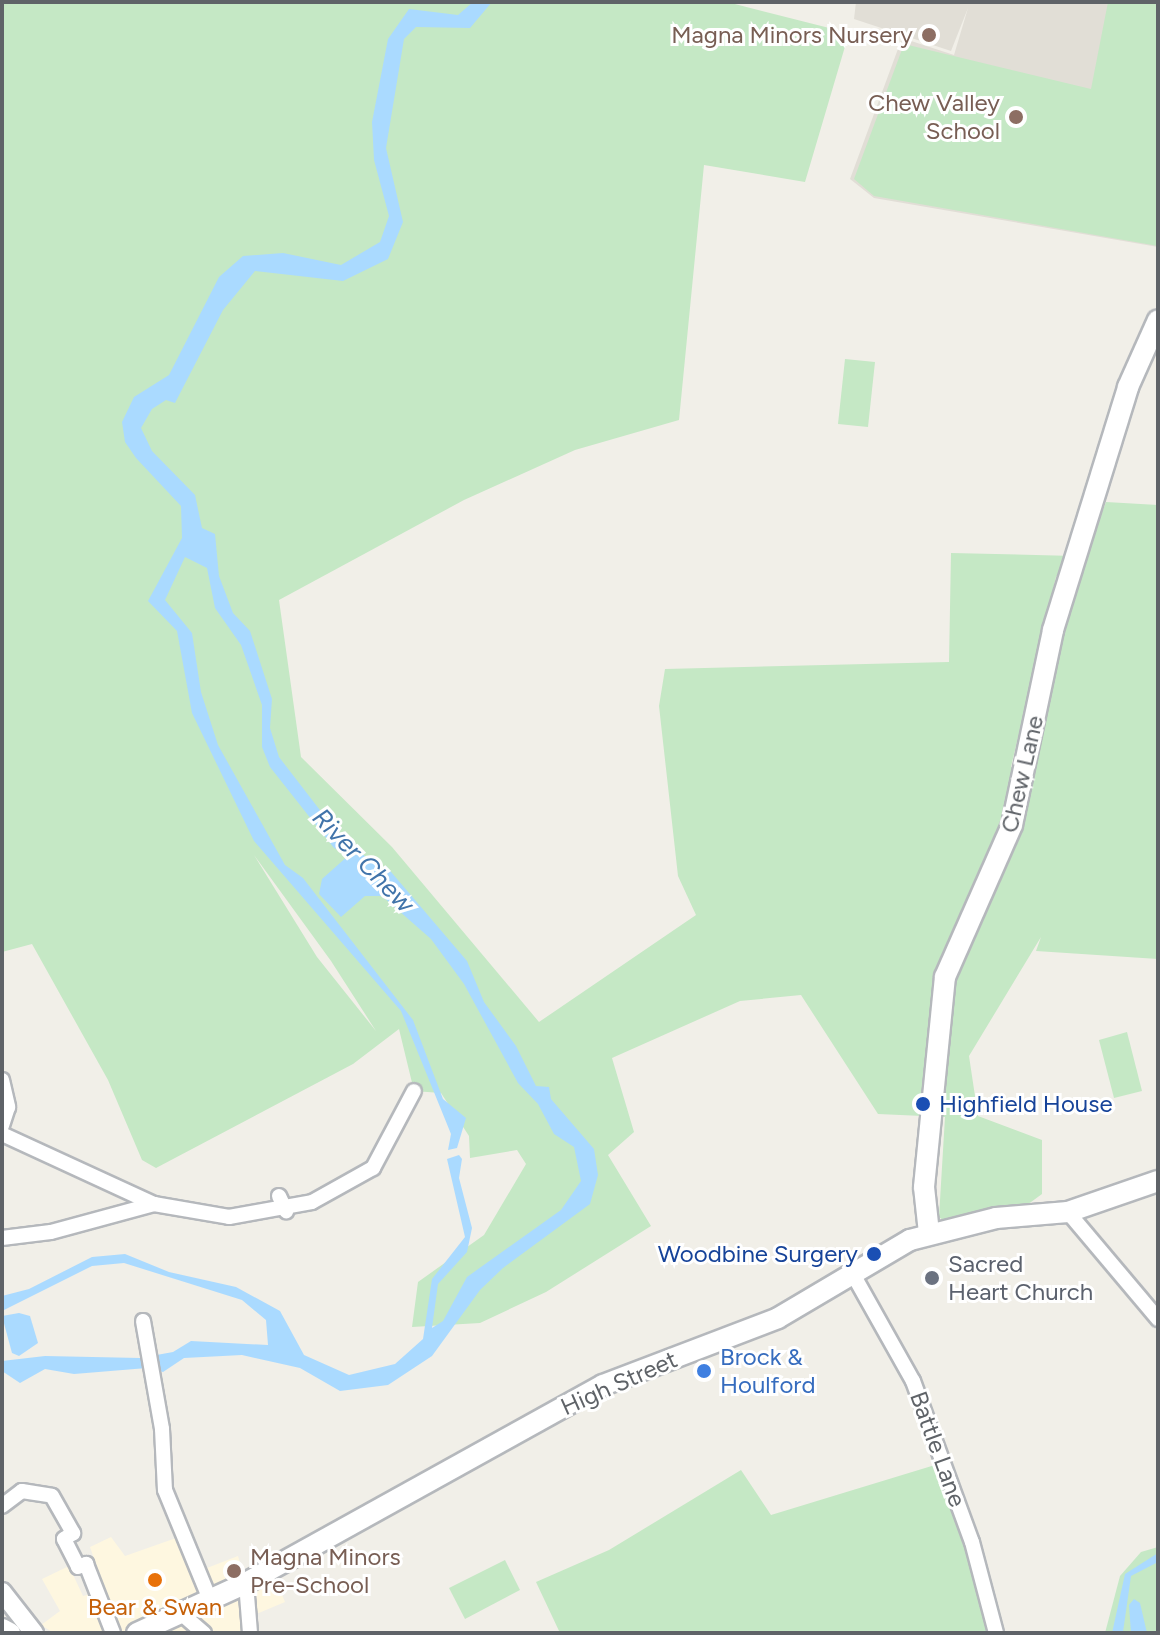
<!DOCTYPE html>
<html>
<head>
<meta charset="utf-8">
<style>
  body { margin:0 }
  #map { position:relative; width:1160px; height:1635px; overflow:hidden; background:#f1efe8; font-family:Figtree,sans-serif }
  div>[style] { position:absolute }
  .commercial>* { inset:0; background:#fef7e0 }
  .education>* { inset:0; background:#e1ded6 }
  .green>* { inset:0; background:#c5e8c5 }
  .water>* { inset:0; background:#aadaff }
  .roads { filter:drop-shadow(2px 0 #b5b8bc) drop-shadow(-2px 0 #b5b8bc) drop-shadow(0 2px #b5b8bc) drop-shadow(0 -2px #b5b8bc) }
  .minor>* { height:14px; margin:-7px; padding:0 7px; transform-origin:7px; border-radius:7px; background:#fff }
  .tertiary>* { height:18px; margin:-9px; padding:0 9px; transform-origin:9px; border-radius:9px; background:#fff }
  .secondary>* { height:20px; margin:-10px; padding:0 10px; transform-origin:10px; border-radius:10px; background:#fff }
  .dots>* { width:22px; height:22px; translate:-50% -50%; box-sizing:border-box; border:4px solid #fff; border-radius:50% }
  span { translate:-50% -50%; white-space:nowrap; text-align:center; line-height:1.15; -webkit-text-stroke:6px #fff; paint-order:stroke }
  .education-label { font-size:24px; color:#785e54 }
  .right { translate:-100% -50%; text-align:right }
  .left { translate:0 -50%; text-align:left }
  .street-label { font-size:24px; color:#5f6368 }
  .transit-label { font-size:24px; color:#164399 }
  .worship-label { font-size:24px; color:#5b616d }
  .shop-label { font-size:24px; color:#366cbe }
  .food-label { font-size:24px; color:#c56008 }
  .water-label { font-size:26px; color:#4174aa; font-style:italic }
  .frame { position:absolute; inset:0; border:4px solid #5f6368; pointer-events:none }
</style>
</head>
<body>
<div id="map">
  <div class="commercial">
    <i style="clip-path:polygon(111px 1537px,125px 1556px,179px 1537px,194px 1573px,238px 1556px,245px 1579px,121px 1633px,54px 1633px,41px 1625px,60px 1611px,42px 1579px,69px 1566px,83px 1596px,95px 1593px,102px 1582px,90px 1547px)"></i>
    <i style="clip-path:polygon(276px 1580px,285px 1602px,254px 1615px,246px 1633px,162px 1633px)"></i>
  </div>
  <div class="education">
    <i style="clip-path:polygon(856px 2px,1158px 2px,1158px 247px,874px 198px,850px 179px,902px 38px,954px 55px,968px 8px,951px 51px,854px 19px)"></i>
  </div>
  <div class="green">
    <i style="clip-path:polygon(evenodd,2px 2px,727px 2px,849px 33px,805px 182px,704px 165px,679px 420px,575px 450px,464px 500px,279px 600px,301px 757px,392px 847px,539px 1022px,696px 915px,678px 876px,659px 706px,665px 669px,949px 662px,951px 553px,1075px 556px,1056px 577px,1011px 767px,1034px 770px,1067px 604px,1106px 502px,1158px 505px,1158px 959px,1036px 951px,1041px 937px,969px 1056px,978px 1116px,1042px 1140px,1042px 1194px,990px 1232px,961px 1234px,939px 1217px,945px 1117px,878px 1114px,801px 995px,740px 1001px,612px 1058px,634px 1132px,608px 1155px,651px 1226px,546px 1292px,480px 1323px,412px 1327px,418px 1282px,484px 1235px,526px 1164px,517px 1150px,470px 1158px,469px 1136px,441px 1093px,414px 1091px,399px 1029px,353px 1064px,156px 1168px,142px 1160px,108px 1080px,32px 944px,2px 952px,2px 2px,254px 855px,331px 961px,376px 1031px,317px 957px,254px 855px)"></i>
    <i style="clip-path:polygon(1108px 2px,1158px 2px,1158px 246px,874px 196px,854px 179px,904px 44px,1091px 89px)"></i>
    <i style="clip-path:polygon(845px 359px,875px 362px,868px 427px,838px 424px)"></i>
    <i style="clip-path:polygon(1127px 1032px,1142px 1091px,1114px 1098px,1099px 1040px)"></i>
    <i style="clip-path:polygon(935px 1465px,970px 1558px,987px 1633px,560px 1633px,536px 1582px,609px 1550px,741px 1470px,771px 1515px)"></i>
    <i style="clip-path:polygon(1158px 1547px,1158px 1633px,1105px 1633px,1120px 1576px,1141px 1552px)"></i>
    <i style="clip-path:polygon(505px 1560px,520px 1590px,465px 1619px,449px 1588px)"></i>
  </div>
  <div class="water">
    <i style="clip-path:polygon(473px 2px,492px 2px,470px 28px,416px 27px,404px 39px,386px 148px,403px 222px,388px 259px,343px 281px,255px 271px,223px 310px,175px 403px,166px 400px,152px 409px,141px 428px,152px 451px,195px 495px,202px 528px,215px 534px,219px 576px,233px 613px,250px 631px,272px 699px,270px 728px,279px 757px,343px 840px,381px 868px,386px 866px,467px 961px,484px 1002px,516px 1046px,536px 1086px,549px 1087px,551px 1099px,594px 1149px,598px 1175px,590px 1204px,503px 1268px,480px 1290px,432px 1356px,388px 1385px,340px 1391px,300px 1368px,242px 1355px,184px 1358px,163px 1372px,147px 1368px,74px 1374px,45px 1369px,20px 1383px,2px 1371px,2px 1361px,45px 1356px,140px 1358px,173px 1352px,191px 1341px,268px 1345px,266px 1320px,242px 1300px,124px 1263px,92px 1266px,2px 1311px,2px 1296px,29px 1289px,92px 1257px,125px 1254px,169px 1272px,236px 1287px,280px 1311px,304px 1355px,349px 1375px,395px 1364px,423px 1339px,432px 1279px,465px 1237px,447px 1159px,459px 1155px,462px 1159px,459px 1178px,472px 1228px,467px 1252px,438px 1284px,432px 1328px,443px 1321px,467px 1277px,561px 1210px,581px 1181px,574px 1147px,554px 1134px,538px 1104px,518px 1083px,464px 984px,431px 939px,382px 896px,365px 896px,341px 917px,319px 894px,322px 879px,349px 855px,334px 848px,270px 767px,262px 747px,262px 705px,241px 645px,215px 608px,207px 568px,185px 557px,165px 600px,192px 633px,201px 692px,218px 745px,285px 865px,303px 878px,413px 1020px,443px 1099px,466px 1118px,457px 1148px,448px 1150px,451px 1134px,401px 1011px,254px 841px,192px 713px,177px 631px,148px 601px,182px 538px,181px 506px,136px 458px,125px 442px,122px 422px,134px 397px,169px 375px,219px 277px,243px 256px,283px 253px,341px 265px,380px 242px,389px 216px,374px 160px,372px 122px,388px 39px,409px 9px,458px 15px)"></i>
    <i style="clip-path:polygon(19px 1313px,30px 1316px,38px 1343px,19px 1356px,12px 1353px,2px 1316px)"></i>
    <i style="clip-path:polygon(1158px 1553px,1158px 1562px,1131px 1576px,1123px 1632px,1112px 1633px,1125px 1574px)"></i>
    <i style="clip-path:polygon(1134px 1599px,1140px 1603px,1147px 1633px,1131px 1633px,1129px 1605px)"></i>
  </div>
  <div class="roads">
    <div class="minor">
      <i style="left:2px;top:1080px;width:28px;rotate:77deg"></i>
      <i style="left:8px;top:1107px;width:20px;rotate:108deg"></i>
      <i style="left:2px;top:1134px;width:167px;rotate:24.7deg"></i>
      <i style="left:279px;top:1196px;width:17px;rotate:65deg"></i>
      <i style="left:1068px;top:1212px;width:140px;rotate:49.9deg"></i>
      <i style="left:2px;top:1238px;width:49px;rotate:-7deg"></i>
      <i style="left:51px;top:1232px;width:107px;rotate:-15.2deg"></i>
      <i style="left:154px;top:1204px;width:76px;rotate:9.8deg"></i>
      <i style="left:229px;top:1217px;width:84px;rotate:-10.2deg"></i>
      <i style="left:312px;top:1202px;width:70px;rotate:-29.1deg"></i>
      <i style="left:373px;top:1168px;width:87px;rotate:-62deg"></i>
      <i style="left:854px;top:1276px;width:120px;rotate:60.7deg"></i>
      <i style="left:913px;top:1381px;width:171px;rotate:69.9deg"></i>
      <i style="left:972px;top:1542px;width:94px;rotate:75.2deg"></i>
      <i style="left:143px;top:1321px;width:110px;rotate:80deg"></i>
      <i style="left:162px;top:1429px;width:61px;rotate:87.2deg"></i>
      <i style="left:165px;top:1490px;width:121px;rotate:67.7deg"></i>
      <i style="left:2px;top:1506px;width:25px;rotate:-37deg"></i>
      <i style="left:22px;top:1491px;width:30px;rotate:9deg"></i>
      <i style="left:52px;top:1496px;width:43px;rotate:60.4deg"></i>
      <i style="left:73px;top:1533px;width:11px;rotate:146deg"></i>
      <i style="left:64px;top:1539px;width:31px;rotate:63deg"></i>
      <i style="left:78px;top:1567px;width:9px;rotate:-21deg"></i>
      <i style="left:86px;top:1564px;width:74px;rotate:68.6deg"></i>
      <i style="left:246px;top:1583px;width:50px;rotate:85.4deg"></i>
      <i style="left:183px;top:1615px;width:28px;rotate:41deg"></i>
    </div>
    <div class="tertiary">
      <i style="left:2px;top:1592px;width:52px;rotate:52deg"></i>
    </div>
    <div class="secondary">
      <i style="left:929px;top:1233px;width:46px;rotate:-96.2deg"></i>
      <i style="left:924px;top:1187px;width:211px;rotate:-84.3deg"></i>
      <i style="left:945px;top:977px;width:166px;rotate:-66.2deg"></i>
      <i style="left:1012px;top:825px;width:199px;rotate:-78.1deg"></i>
      <i style="left:1053px;top:630px;width:254px;rotate:-72.8deg"></i>
      <i style="left:1128px;top:387px;width:73px;rotate:-65.9deg"></i>
      <i style="left:2px;top:1629px;width:9px;rotate:27deg"></i>
      <i style="left:137px;top:1633px;width:120px;rotate:-24.6deg"></i>
      <i style="left:246px;top:1583px;width:408px;rotate:-29deg"></i>
      <i style="left:603px;top:1385px;width:187px;rotate:-20.9deg"></i>
      <i style="left:778px;top:1318px;width:153px;rotate:-30.6deg"></i>
      <i style="left:910px;top:1240px;width:89px;rotate:-14.3deg"></i>
      <i style="left:996px;top:1218px;width:72px;rotate:-4.8deg"></i>
      <i style="left:1068px;top:1212px;width:95px;rotate:-19deg"></i>
    </div>
  </div>
  <div class="dots">
    <i style="left:929px;top:35px;background:#8d6e63"></i>
    <i style="left:1016px;top:117px;background:#8d6e63"></i>
    <i style="left:923px;top:1104px;background:#1a4fb4"></i>
    <i style="left:874px;top:1254px;background:#1a4fb4"></i>
    <i style="left:932px;top:1278px;background:#6b7280"></i>
    <i style="left:704px;top:1371px;background:#3f7fe0"></i>
    <i style="left:234px;top:1571px;background:#8d6e63"></i>
    <i style="left:155px;top:1580px;background:#e8710a"></i>
  </div>
  <div class="education-label">
    <span class="right" style="left:913px;top:35px">Magna Minors Nursery</span>
    <span class="right" style="left:1000px;top:117px">Chew Valley<br>School</span>
    <span class="left" style="left:250px;top:1571px">Magna Minors<br>Pre-School</span>
  </div>
  <div class="street-label">
    <span style="left:1022px;top:774px;rotate:-77deg">Chew Lane</span>
    <span style="left:619px;top:1383px;rotate:-24deg">High Street</span>
    <span style="left:938px;top:1449px;rotate:70deg">Battle Lane</span>
  </div>
  <div class="transit-label">
    <span class="left" style="left:939px;top:1104px">Highfield House</span>
    <span class="right" style="left:858px;top:1254px">Woodbine Surgery</span>
  </div>
  <div class="worship-label">
    <span class="left" style="left:948px;top:1278px">Sacred<br>Heart Church</span>
  </div>
  <div class="shop-label">
    <span class="left" style="left:720px;top:1371px">Brock &amp;<br>Houlford</span>
  </div>
  <div class="food-label">
    <span style="left:155px;top:1607px">Bear &amp; Swan</span>
  </div>
  <div class="water-label">
    <span style="left:363px;top:861px;rotate:46deg">River Chew</span>
  </div>
  <div class="frame"></div>
</div>
</body>
</html>
